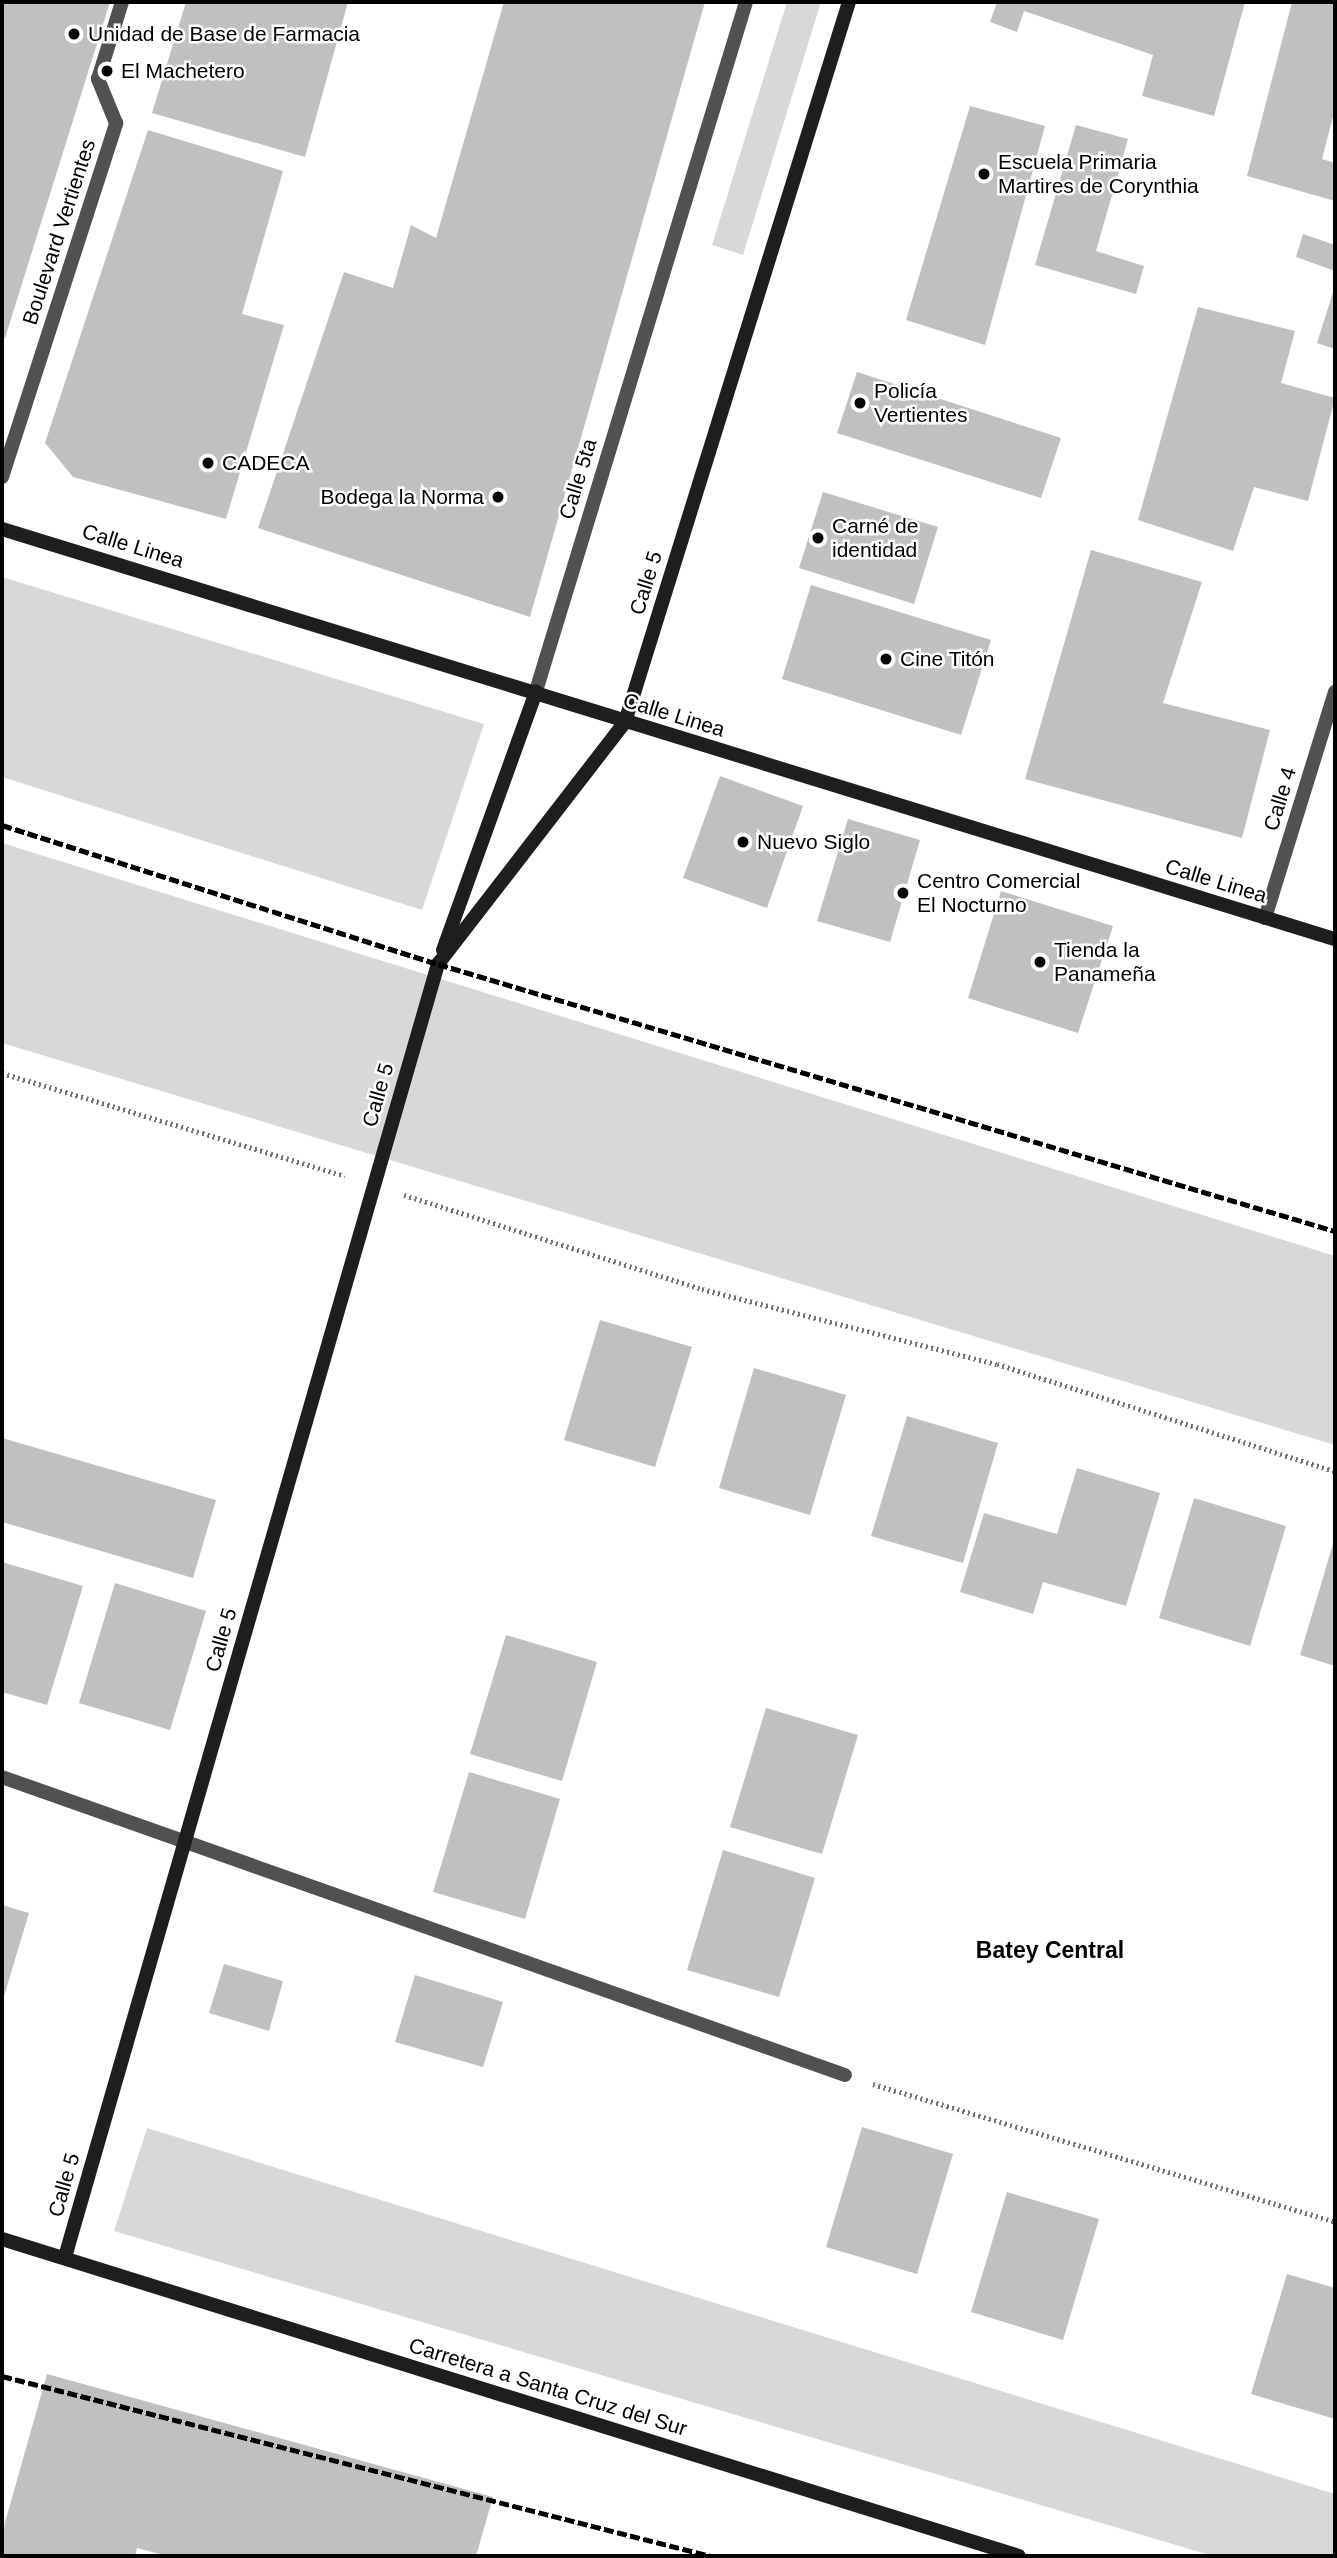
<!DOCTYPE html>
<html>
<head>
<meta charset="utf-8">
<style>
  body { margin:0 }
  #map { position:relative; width:1337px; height:2558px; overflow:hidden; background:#fff; font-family:Arial,sans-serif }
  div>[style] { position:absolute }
  .green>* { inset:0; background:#d8d8d8 }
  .building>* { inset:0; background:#c0c0c0 }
  .path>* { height:4.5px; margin-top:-2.25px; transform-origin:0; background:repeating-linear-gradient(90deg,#737373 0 2px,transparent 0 5.5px) }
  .lane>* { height:14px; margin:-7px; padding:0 7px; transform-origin:7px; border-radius:7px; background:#515151 }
  .street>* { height:14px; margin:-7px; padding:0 7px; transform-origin:7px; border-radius:7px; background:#515151 }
  .secondary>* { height:14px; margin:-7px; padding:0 7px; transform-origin:7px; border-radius:7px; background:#1e1e1e }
  .rail>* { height:5px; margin-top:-2.5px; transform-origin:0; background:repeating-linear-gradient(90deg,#000 0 10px,transparent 0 13.5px) }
  .dots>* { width:19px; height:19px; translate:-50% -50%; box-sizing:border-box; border:4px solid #fff; border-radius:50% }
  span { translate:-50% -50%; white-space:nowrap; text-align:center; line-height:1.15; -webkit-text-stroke:5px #fff; paint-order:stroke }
  .poi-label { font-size:21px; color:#000 }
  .left { translate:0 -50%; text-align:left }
  .right { translate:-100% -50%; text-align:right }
  .street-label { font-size:21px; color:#000 }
  .neighbourhood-label { font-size:23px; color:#000; font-weight:700 }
  .frame { position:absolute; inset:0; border:4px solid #000; pointer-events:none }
</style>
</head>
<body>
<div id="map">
  <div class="green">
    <i style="clip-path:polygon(787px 2px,821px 2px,743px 255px,712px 245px)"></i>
    <i style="clip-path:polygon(2px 577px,484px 724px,422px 910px,2px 777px)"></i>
    <i style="clip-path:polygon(2px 843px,1335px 1256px,1335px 1445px,2px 1043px)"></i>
    <i style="clip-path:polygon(147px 2128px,1335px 2494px,1335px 2556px,1213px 2556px,114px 2231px)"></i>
  </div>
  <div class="building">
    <i style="clip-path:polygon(2px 2px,110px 2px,5px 338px,2px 337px)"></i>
    <i style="clip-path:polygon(186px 2px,348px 2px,305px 157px,152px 113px)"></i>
    <i style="clip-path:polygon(504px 2px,705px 2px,530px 617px,258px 528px,344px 272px,393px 288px,411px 225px,436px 238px)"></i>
    <i style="clip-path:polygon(997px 2px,1245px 2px,1214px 116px,1142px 96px,1153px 55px,1024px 11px,1017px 32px,990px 22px)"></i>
    <i style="clip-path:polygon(1292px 2px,1335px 2px,1335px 109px,1322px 159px,1335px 163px,1335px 201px,1247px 176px)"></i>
    <i style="clip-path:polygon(970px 106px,1045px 126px,985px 345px,906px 320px)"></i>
    <i style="clip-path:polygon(1076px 125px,1128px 139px,1096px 251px,1144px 266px,1136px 294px,1035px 265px)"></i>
    <i style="clip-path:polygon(148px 130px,283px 171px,242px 314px,284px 325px,226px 519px,73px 477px,45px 443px)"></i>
    <i style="clip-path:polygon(1303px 234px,1335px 245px,1335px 271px,1296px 257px)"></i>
    <i style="clip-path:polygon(1335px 286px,1335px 349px,1317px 343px)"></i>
    <i style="clip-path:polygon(1198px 307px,1295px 331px,1281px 383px,1335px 398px,1308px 501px,1254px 487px,1233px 551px,1138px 520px)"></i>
    <i style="clip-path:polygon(857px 372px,1061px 438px,1041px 498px,837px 433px)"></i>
    <i style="clip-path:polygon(823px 492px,938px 527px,914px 604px,799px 568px)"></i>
    <i style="clip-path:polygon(1091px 550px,1202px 582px,1163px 703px,1270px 730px,1242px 838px,1025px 779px)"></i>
    <i style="clip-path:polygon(811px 585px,991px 640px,961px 735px,782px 679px)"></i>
    <i style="clip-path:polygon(720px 776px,803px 806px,767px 908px,683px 878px)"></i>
    <i style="clip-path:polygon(848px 819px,920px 840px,890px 942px,817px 921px)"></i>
    <i style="clip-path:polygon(1001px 891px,1113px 926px,1078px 1033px,968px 998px)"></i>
    <i style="clip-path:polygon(600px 1320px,692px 1347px,655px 1467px,564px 1440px)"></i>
    <i style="clip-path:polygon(754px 1368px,846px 1395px,810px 1515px,719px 1488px)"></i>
    <i style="clip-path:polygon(907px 1416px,998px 1443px,963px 1563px,871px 1536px)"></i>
    <i style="clip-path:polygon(2px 1438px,216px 1500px,193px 1578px,2px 1522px)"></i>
    <i style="clip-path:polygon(1077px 1468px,1160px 1493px,1126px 1606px,1043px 1582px,1033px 1614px,960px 1592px,984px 1513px,1057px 1534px)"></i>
    <i style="clip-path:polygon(1194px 1498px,1286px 1526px,1250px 1646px,1159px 1618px)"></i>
    <i style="clip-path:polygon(1335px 1537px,1335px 1666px,1300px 1655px)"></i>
    <i style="clip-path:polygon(2px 1562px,83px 1586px,47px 1705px,2px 1692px)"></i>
    <i style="clip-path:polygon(115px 1583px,206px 1611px,170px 1730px,79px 1703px)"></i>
    <i style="clip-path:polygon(506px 1635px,597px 1662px,562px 1781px,470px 1754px)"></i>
    <i style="clip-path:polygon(766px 1708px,858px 1735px,822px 1854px,730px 1827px)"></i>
    <i style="clip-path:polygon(469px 1772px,560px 1799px,525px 1919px,433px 1892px)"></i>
    <i style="clip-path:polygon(723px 1850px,815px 1878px,779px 1997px,687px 1970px)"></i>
    <i style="clip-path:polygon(2px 1905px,29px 1913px,2px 2003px)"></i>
    <i style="clip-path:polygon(224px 1964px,283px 1981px,269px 2031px,209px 2013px)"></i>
    <i style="clip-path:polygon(415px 1975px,503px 2002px,483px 2067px,395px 2042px)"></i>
    <i style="clip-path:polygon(862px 2127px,953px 2154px,917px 2274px,826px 2247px)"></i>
    <i style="clip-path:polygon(1007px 2192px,1099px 2219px,1063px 2340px,971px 2312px)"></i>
    <i style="clip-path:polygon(1287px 2274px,1335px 2288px,1335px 2419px,1251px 2394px)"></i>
    <i style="clip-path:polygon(47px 2374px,493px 2497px,476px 2556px,167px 2556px,137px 2548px,135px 2556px,2px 2556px,2px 2533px)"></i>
  </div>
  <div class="path">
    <i style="left:2px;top:1073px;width:358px;rotate:16.7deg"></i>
    <i style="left:404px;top:1195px;width:312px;rotate:17.5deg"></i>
    <i style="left:702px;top:1289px;width:304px;rotate:14.3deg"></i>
    <i style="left:997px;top:1364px;width:355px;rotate:17.6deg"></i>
    <i style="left:873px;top:2084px;width:482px;rotate:16.6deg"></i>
  </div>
  <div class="lane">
    <i style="left:2px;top:1777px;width:894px;rotate:19.47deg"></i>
  </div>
  <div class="street">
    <i style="left:2px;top:477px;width:372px;rotate:-72.1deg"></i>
    <i style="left:116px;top:123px;width:48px;rotate:-112.2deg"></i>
    <i style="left:98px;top:79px;width:81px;rotate:-72.7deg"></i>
    <i style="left:536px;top:691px;width:720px;rotate:-73.05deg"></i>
    <i style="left:1265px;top:918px;width:237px;rotate:-72.8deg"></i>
  </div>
  <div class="secondary">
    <i style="left:2px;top:529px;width:1395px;rotate:17.1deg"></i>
    <i style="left:443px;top:950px;width:275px;rotate:-70.2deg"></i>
    <i style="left:2px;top:2239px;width:1065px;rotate:17.31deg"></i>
    <i style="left:65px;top:2257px;width:1346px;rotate:-73.91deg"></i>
    <i style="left:438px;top:964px;width:306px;rotate:-52.3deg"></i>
    <i style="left:625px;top:722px;width:754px;rotate:-72.72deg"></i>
  </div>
  <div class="rail">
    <i style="left:2px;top:825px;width:458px;rotate:17.7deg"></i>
    <i style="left:438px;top:964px;width:936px;rotate:16.58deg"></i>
    <i style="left:2px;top:2376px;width:731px;rotate:14.25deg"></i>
  </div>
  <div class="dots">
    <i style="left:74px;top:34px;background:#000"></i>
    <i style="left:107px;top:71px;background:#000"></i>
    <i style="left:984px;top:174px;background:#000"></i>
    <i style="left:860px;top:403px;background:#000"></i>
    <i style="left:208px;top:463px;background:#000"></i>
    <i style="left:498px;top:497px;background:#000"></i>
    <i style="left:818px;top:538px;background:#000"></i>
    <i style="left:886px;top:659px;background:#000"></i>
    <i style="left:743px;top:842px;background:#000"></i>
    <i style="left:903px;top:893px;background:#000"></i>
    <i style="left:1040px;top:962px;background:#000"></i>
  </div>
  <div class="poi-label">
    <span class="left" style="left:88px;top:34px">Unidad de Base de Farmacia</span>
    <span class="left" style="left:121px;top:71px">El Machetero</span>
    <span class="left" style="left:998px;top:174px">Escuela Primaria<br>Martires de Corynthia</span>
    <span class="left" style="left:874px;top:403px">Policía<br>Vertientes</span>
    <span class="left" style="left:222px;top:463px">CADECA</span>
    <span class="right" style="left:484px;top:497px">Bodega la Norma</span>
    <span class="left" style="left:832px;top:538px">Carné de<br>identidad</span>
    <span class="left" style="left:900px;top:659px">Cine Titón</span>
    <span class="left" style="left:757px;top:842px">Nuevo Siglo</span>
    <span class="left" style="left:917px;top:893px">Centro Comercial<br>El Nocturno</span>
    <span class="left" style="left:1054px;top:962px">Tienda la<br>Panameña</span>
  </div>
  <div class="street-label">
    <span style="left:59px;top:232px;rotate:-72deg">Boulevard Vertientes</span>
    <span style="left:578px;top:479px;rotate:-73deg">Calle 5ta</span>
    <span style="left:133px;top:546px;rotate:17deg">Calle Linea</span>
    <span style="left:646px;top:583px;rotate:-73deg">Calle 5</span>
    <span style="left:674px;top:715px;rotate:17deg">Calle Linea</span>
    <span style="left:1280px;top:799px;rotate:-73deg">Calle 4</span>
    <span style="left:1216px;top:881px;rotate:17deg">Calle Linea</span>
    <span style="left:378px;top:1095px;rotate:-74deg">Calle 5</span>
    <span style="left:221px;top:1640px;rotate:-74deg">Calle 5</span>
    <span style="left:64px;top:2185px;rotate:-74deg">Calle 5</span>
    <span style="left:548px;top:2387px;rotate:17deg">Carretera a Santa Cruz del Sur</span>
  </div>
  <div class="neighbourhood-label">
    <span style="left:1050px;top:1950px">Batey Central</span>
  </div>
  <div class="frame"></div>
</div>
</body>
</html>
